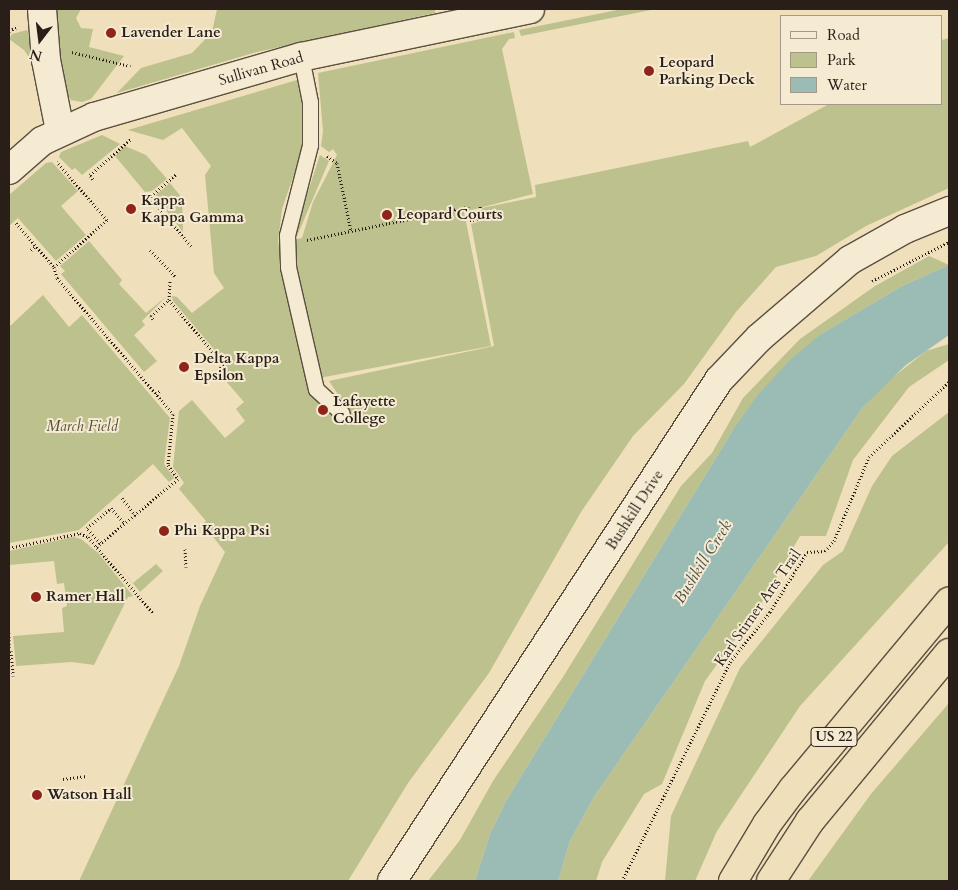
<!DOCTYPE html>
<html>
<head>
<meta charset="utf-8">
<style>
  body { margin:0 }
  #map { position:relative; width:958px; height:890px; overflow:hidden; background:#efdfba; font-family:Cardo,serif }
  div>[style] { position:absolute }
  .green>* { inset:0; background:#bdc18d }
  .water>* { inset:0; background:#9abcb5 }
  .path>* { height:3px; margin-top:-1.5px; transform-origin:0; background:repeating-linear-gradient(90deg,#2a1f18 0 1px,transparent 0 3.5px) }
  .roads { filter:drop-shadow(1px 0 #5b4f40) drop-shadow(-1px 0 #5b4f40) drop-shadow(0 1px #5b4f40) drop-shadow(0 -1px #5b4f40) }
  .lane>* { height:15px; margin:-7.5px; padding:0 7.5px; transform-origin:7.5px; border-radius:7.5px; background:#f5ead2 }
  .street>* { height:28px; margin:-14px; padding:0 14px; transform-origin:14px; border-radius:14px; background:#f5ead2 }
  .secondary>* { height:28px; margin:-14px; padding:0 14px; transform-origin:14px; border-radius:14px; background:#f5ead2 }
  .highway>* { height:28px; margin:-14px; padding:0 14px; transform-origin:14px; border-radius:14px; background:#efdfba }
  .dots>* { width:14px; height:14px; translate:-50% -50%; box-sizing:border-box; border:2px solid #f5ead2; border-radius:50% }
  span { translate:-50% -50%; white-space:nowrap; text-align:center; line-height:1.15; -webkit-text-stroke:4px #f5ead2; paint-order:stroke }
  .shield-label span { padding:1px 4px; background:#f5ead2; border:1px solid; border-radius:4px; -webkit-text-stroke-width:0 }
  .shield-label { font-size:14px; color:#2a1f18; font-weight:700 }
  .poi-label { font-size:15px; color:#2a1f18; font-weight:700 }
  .left { translate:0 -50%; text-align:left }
  .street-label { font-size:15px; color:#2a1f18 }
  .park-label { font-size:15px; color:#56503b; font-style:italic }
  .water-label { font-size:16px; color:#4c4e47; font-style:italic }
  .frame { position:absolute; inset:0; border:10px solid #2a1f18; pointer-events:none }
  .legend { position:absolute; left:780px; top:15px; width:162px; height:90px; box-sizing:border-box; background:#f5ead2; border:1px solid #a49988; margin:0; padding:6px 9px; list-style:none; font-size:15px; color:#2a1f18 }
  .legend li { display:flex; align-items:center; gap:10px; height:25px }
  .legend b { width:25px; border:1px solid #a49988 }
  .north { position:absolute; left:15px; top:15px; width:50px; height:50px; -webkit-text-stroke:4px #f5ead2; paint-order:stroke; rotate:195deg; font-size:14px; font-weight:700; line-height:20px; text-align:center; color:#2a1f18 }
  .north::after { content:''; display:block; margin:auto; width:18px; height:22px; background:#2a1f18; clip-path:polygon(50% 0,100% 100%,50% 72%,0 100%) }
</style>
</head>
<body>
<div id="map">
  <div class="green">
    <i style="clip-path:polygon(53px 9px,81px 9px,76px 18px,81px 28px,93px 29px,89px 47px,124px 56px,91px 99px,82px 102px,71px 100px,64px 90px)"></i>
    <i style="clip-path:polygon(217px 9px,435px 9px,435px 13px,257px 52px,117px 93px,141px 68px,192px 53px,212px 32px)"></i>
    <i style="clip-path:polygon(622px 9px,656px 9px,521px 36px,519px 30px)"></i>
    <i style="clip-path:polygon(27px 30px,32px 43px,34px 65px,24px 50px,9px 39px,12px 34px)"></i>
    <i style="clip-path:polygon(514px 32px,515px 38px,509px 39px,502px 49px,533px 194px,464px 212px,491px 346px,319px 378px,292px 240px,302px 238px,313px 202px,337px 155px,333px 149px,329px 152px,321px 146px,323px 131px,318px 73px)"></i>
    <i style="clip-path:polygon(949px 38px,949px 188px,866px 226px,816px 256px,776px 267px,736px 312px,684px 384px,633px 436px,581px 512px,489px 673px,408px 783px,348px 881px,79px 881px,179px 666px,200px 606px,225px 552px,203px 524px,206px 521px,179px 489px,184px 483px,173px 467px,179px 411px,192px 400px,225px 438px,245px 421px,236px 409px,244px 402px,219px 373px,226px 366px,224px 361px,173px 301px,172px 296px,177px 297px,192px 313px,224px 288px,214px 273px,205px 175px,211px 166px,182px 128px,163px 140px,128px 130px,297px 80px,305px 120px,302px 151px,282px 209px,278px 242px,305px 372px,319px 405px,347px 424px,345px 405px,329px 381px,494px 346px,471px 224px,484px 220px,482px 208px,536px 197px,535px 185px,748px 141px,750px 147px,829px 104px,942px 104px,942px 40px)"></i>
    <i style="clip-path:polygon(102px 135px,120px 144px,82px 175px,75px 168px,72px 170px,59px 157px,61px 152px)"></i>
    <i style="clip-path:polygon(125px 146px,146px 155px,167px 179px,152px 191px,145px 192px,115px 156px)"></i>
    <i style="clip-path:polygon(320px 155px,329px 161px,297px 236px,297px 225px)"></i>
    <i style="clip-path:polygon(52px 162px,78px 191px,61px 206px,86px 235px,56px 261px,18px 218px,9px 226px,9px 195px,46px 163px)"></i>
    <i style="clip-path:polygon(170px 183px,182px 198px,183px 232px,157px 199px,156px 195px)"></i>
    <i style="clip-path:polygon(89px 241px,122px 280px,119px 284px,146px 313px,167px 296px,142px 321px,145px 325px,134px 335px,157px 361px,144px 372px,61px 274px,65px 271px,60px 266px)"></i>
    <i style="clip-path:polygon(929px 256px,949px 265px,902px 286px,821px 334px,733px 430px,506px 801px,490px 834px,475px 881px,428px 881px,460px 840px,493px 781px,563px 677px,681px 486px,712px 453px,743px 398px,800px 339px,875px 286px)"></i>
    <i style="clip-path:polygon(43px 295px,69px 327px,82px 315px,170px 418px,164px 464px,174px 478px,169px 482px,153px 464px,79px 530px,9px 543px,9px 327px)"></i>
    <i style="clip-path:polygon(949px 344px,949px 360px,909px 387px,853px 460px,826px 536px,800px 536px,764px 599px,705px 681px,662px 784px,644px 794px,602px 862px,596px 881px,558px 881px,570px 841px,594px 797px,863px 407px,881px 387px,926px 351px)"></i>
    <i style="clip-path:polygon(949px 412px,949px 542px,800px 706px,717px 831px,695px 881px,665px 881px,671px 816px,740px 668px,823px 565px,843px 551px,872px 486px,892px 456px)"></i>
    <i style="clip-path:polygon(73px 537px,81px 539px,98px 553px,133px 596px,128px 597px,94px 665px,72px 662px,16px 666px,13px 636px,64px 632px,62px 608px,67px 606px,64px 583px,57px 584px,54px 561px,9px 565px,9px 551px)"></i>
    <i style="clip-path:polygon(104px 548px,133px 583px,156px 564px,163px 571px,140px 592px)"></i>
    <i style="clip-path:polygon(949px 703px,949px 881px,808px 881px,871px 794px)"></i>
  </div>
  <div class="water">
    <i style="clip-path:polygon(949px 265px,949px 335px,906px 365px,863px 407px,594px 797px,570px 841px,558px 881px,475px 881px,490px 834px,506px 801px,733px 430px,757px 396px,790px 360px,821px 334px,902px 286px)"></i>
  </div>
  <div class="path">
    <i style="left:9px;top:31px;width:9px;rotate:-27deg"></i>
    <i style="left:72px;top:52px;width:60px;rotate:13.6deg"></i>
    <i style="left:327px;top:156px;width:12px;rotate:35deg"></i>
    <i style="left:337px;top:163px;width:69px;rotate:78.4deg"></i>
    <i style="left:93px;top:179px;width:5px;rotate:-127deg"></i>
    <i style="left:90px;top:175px;width:55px;rotate:-41.3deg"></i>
    <i style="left:151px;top:196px;width:33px;rotate:-41deg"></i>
    <i style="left:150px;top:197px;width:64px;rotate:50.1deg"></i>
    <i style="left:16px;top:223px;width:58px;rotate:49.2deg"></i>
    <i style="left:54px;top:267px;width:11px;rotate:75deg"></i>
    <i style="left:57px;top:278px;width:179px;rotate:49.5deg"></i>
    <i style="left:173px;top:414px;width:51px;rotate:95.6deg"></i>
    <i style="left:168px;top:465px;width:17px;rotate:54deg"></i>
    <i style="left:178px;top:479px;width:107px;rotate:140.3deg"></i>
    <i style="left:307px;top:240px;width:164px;rotate:-11.6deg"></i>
    <i style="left:468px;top:207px;width:13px;rotate:81deg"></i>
    <i style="left:470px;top:220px;width:3px"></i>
    <i style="left:473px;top:220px;width:9px;rotate:-13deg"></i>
    <i style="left:482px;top:218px;width:12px;rotate:-99deg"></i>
    <i style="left:31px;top:250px;width:6px;rotate:-39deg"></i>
    <i style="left:150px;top:250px;width:36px;rotate:46deg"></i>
    <i style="left:54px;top:267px;width:71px;rotate:-41.6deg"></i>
    <i style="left:107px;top:220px;width:77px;rotate:-130.8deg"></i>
    <i style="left:872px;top:281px;width:86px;rotate:-26.9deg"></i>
    <i style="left:169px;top:300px;width:84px;rotate:49.8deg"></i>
    <i style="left:223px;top:364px;width:9px;rotate:122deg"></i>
    <i style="left:153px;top:319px;width:4px;rotate:-124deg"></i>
    <i style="left:151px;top:316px;width:24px;rotate:-42deg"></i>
    <i style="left:169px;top:300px;width:20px;rotate:-87deg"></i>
    <i style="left:156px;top:394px;width:5px;rotate:-37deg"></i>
    <i style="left:122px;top:498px;width:23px;rotate:52deg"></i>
    <i style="left:100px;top:543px;width:20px;rotate:-131deg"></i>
    <i style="left:87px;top:528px;width:31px;rotate:-40deg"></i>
    <i style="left:111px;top:508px;width:20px;rotate:49deg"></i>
    <i style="left:9px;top:548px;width:73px;rotate:-11.9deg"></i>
    <i style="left:80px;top:533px;width:9px;rotate:27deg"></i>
    <i style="left:88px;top:537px;width:100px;rotate:49.5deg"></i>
    <i style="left:185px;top:549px;width:18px;rotate:87deg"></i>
    <i style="left:9px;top:633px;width:19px;rotate:90deg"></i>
    <i style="left:11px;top:651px;width:25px;rotate:85deg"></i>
    <i style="left:63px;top:779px;width:24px;rotate:-7deg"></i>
    <i style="left:622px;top:881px;width:244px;rotate:-63.7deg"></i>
    <i style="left:730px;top:662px;width:64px;rotate:-51.3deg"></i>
    <i style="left:770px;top:612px;width:70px;rotate:-58.3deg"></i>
    <i style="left:807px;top:552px;width:18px;rotate:-3deg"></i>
    <i style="left:825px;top:551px;width:13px;rotate:-48deg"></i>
    <i style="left:834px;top:541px;width:91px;rotate:-67.4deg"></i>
    <i style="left:869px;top:457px;width:110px;rotate:-43.2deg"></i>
  </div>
  <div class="roads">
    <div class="lane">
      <i style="left:301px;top:57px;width:46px;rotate:78.7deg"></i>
      <i style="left:310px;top:102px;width:43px;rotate:90deg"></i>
      <i style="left:310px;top:145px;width:93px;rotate:104.3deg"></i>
      <i style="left:287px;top:235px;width:32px;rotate:88deg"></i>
      <i style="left:288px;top:267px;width:125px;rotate:77.1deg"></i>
      <i style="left:316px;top:389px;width:35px;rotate:43deg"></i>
    </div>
    <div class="street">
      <i style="left:42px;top:9px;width:51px;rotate:85.5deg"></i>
      <i style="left:46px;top:60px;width:72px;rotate:78.8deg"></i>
      <i style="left:9px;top:170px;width:44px;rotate:-41.3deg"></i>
      <i style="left:42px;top:141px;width:57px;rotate:-24.8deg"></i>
      <i style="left:94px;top:117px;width:216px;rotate:-16.2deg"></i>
      <i style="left:301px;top:57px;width:234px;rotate:-11.8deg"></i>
    </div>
    <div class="secondary">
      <i style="left:392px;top:881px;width:598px;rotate:-56.87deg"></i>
      <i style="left:719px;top:380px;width:58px;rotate:-46.4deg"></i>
      <i style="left:759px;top:338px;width:120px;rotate:-40.6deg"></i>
      <i style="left:850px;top:260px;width:63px;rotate:-29.4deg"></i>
      <i style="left:905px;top:229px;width:48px;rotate:-22.2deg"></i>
    </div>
    <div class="highway">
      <i style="left:733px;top:881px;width:66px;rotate:-59.2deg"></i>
      <i style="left:767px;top:824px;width:44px;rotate:-53.4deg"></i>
      <i style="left:793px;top:789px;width:244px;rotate:-50.2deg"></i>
      <i style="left:771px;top:881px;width:72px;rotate:-57deg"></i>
      <i style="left:810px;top:821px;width:218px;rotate:-50.4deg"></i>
    </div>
  </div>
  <div class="dots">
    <i style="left:111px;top:33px;background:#8f2418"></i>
    <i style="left:649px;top:71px;background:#8f2418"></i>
    <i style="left:131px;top:209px;background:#8f2418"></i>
    <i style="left:387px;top:215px;background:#8f2418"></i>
    <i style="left:184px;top:367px;background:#8f2418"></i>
    <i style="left:323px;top:410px;background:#8f2418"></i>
    <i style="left:164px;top:531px;background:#8f2418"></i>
    <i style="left:36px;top:597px;background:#8f2418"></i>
    <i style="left:37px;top:795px;background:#8f2418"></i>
  </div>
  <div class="shield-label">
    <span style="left:834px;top:737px">US 22</span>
  </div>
  <div class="poi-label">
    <span class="left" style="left:121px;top:33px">Lavender Lane</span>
    <span class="left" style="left:659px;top:71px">Leopard<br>Parking Deck</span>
    <span class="left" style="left:141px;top:209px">Kappa<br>Kappa Gamma</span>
    <span class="left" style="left:397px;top:215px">Leopard Courts</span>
    <span class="left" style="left:194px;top:367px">Delta Kappa<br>Epsilon</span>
    <span class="left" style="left:333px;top:410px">Lafayette<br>College</span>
    <span class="left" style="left:174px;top:531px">Phi Kappa Psi</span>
    <span class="left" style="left:46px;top:597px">Ramer Hall</span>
    <span class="left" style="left:47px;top:795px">Watson Hall</span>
  </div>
  <div class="street-label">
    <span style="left:261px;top:69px;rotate:-16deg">Sullivan Road</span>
    <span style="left:635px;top:510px;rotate:-57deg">Bushkill Drive</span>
    <span style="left:758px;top:608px;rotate:-55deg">Karl Stirner Arts Trail</span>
  </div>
  <div class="park-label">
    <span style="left:82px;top:427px">March Field</span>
  </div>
  <div class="water-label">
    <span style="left:703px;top:562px;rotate:-58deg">Bushkill Creek</span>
  </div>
  <div class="frame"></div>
  <ul class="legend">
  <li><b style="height:6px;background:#f5ead2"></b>Road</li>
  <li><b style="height:14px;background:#bdc18d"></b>Park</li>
  <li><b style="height:14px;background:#9abcb5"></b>Water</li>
  </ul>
  <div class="north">N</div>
</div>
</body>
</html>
